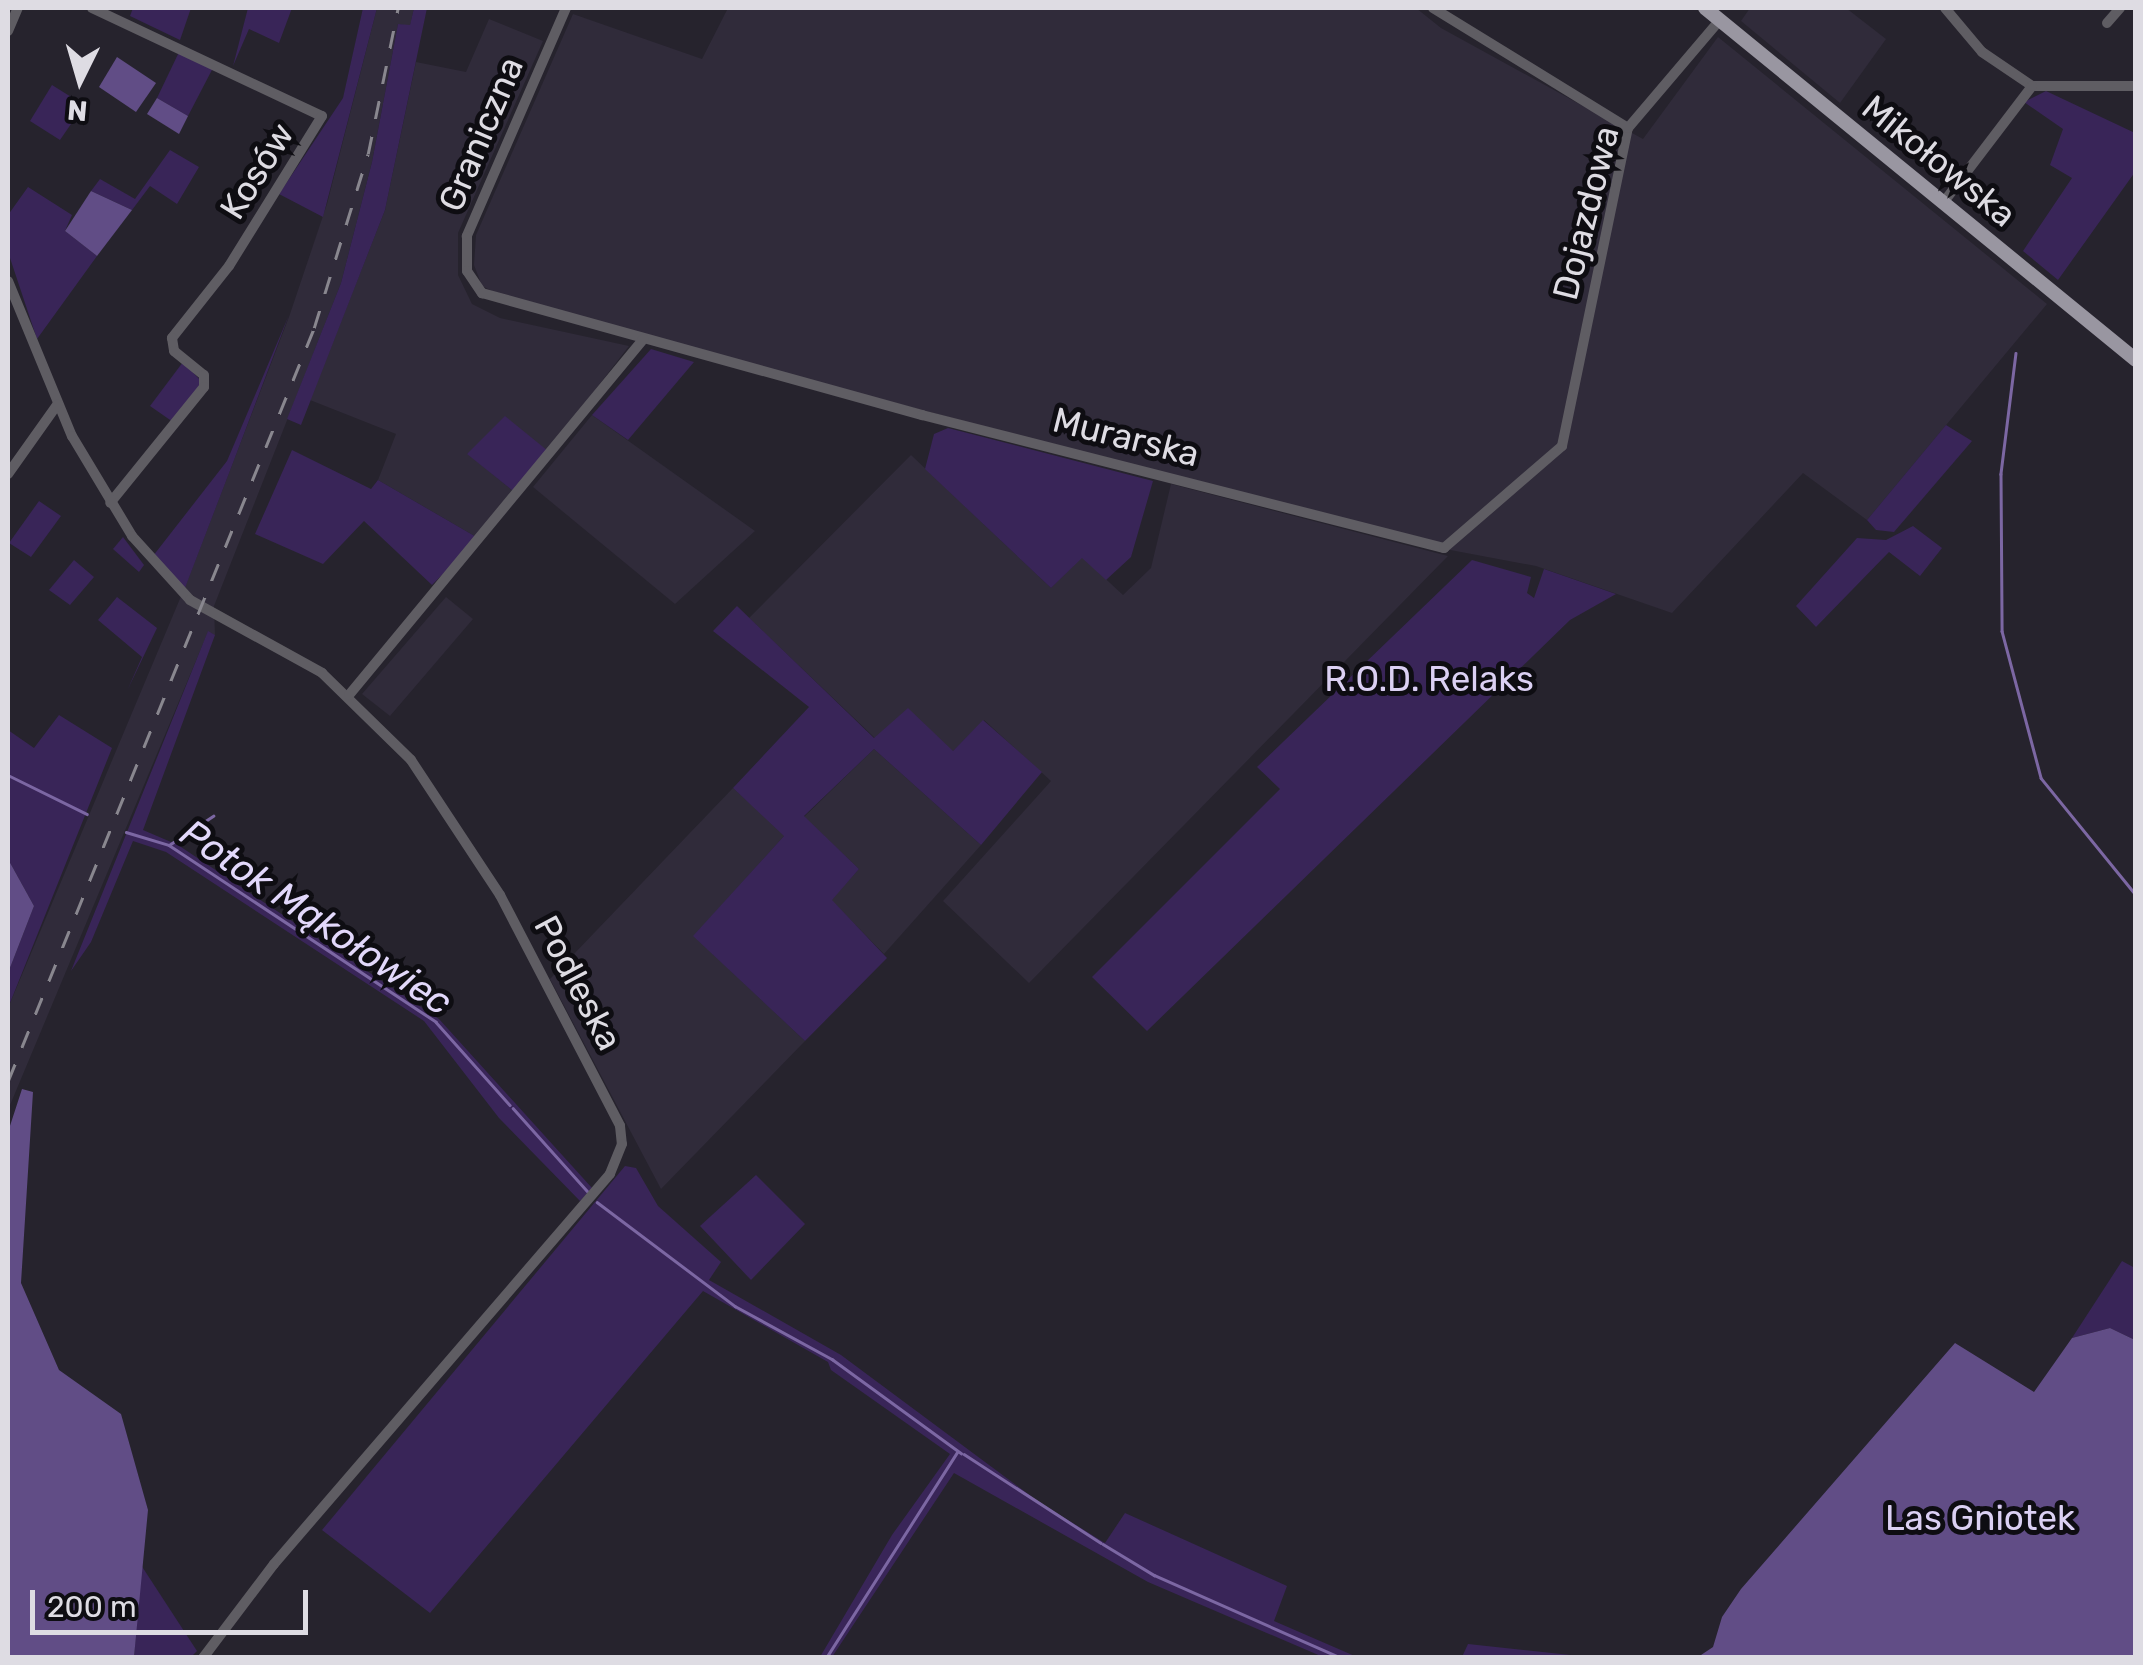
<!DOCTYPE html>
<html>
<head>
<meta charset="utf-8">
<style>
  body { margin:0 }
  #map { position:relative; width:2143px; height:1665px; overflow:hidden; background:#26232d; font-family:Rubik,sans-serif }
  div>[style] { position:absolute }
  .built>* { inset:0; background:#302b3a }
  .green>* { inset:0; background:#392558 }
  .forest>* { inset:0; background:#614d86 }
  .stream>* { height:2.5px; margin:-1.25px; padding:0 1.25px; transform-origin:1.25px; border-radius:1.25px; background:#7c67a3 }
  .minor>* { height:10px; margin:-5px; padding:0 5px; transform-origin:5px; border-radius:5px; background:#5f5d63 }
  .major>* { height:14px; margin:-7px; padding:0 7px; transform-origin:7px; border-radius:7px; background:#9996a1 }
  .rail>* { height:2.5px; margin-top:-1.25px; transform-origin:0; background:repeating-linear-gradient(90deg,#89878f 0 18px,transparent 0 36px) }
  span { translate:-50% -50%; white-space:nowrap; text-align:center; line-height:1.15; -webkit-text-stroke:10px #0e0d12; paint-order:stroke }
  .street-label { font-size:35px; color:#dedce3 }
  .park-label { font-size:35px; color:#dbd0f3 }
  .water-label { font-size:38px; color:#e2d8fb; font-style:italic }
  .frame { position:absolute; inset:0; border:10px solid #dedce3; pointer-events:none }
  .north { position:absolute; left:30px; top:30px; width:100px; height:100px; -webkit-text-stroke:8px #0e0d12; paint-order:stroke; rotate:185deg; font-size:28px; font-weight:700; line-height:40px; text-align:center; color:#dedce3 }
  .north::after { content:''; display:block; margin:auto; width:35px; height:45px; background:#dedce3; clip-path:polygon(50% 0,100% 100%,50% 72%,0 100%) }
  .scale { position:absolute; left:30px; top:1590px; width:278px; height:45px; box-sizing:border-box; border:5px solid #dedce3; border-top:0; padding-left:12px; font-size:30px; line-height:35px; white-space:nowrap; color:#dedce3; -webkit-text-stroke:8px #0e0d12; paint-order:stroke }
</style>
</head>
<body>
<div id="map">
  <div class="built">
    <i style="clip-path:polygon(377px 8px,414px 8px,410px 26px,398px 24px,372px 162px,341px 283px,214px 606px,215px 635px,208px 632px,8px 1110px,8px 1008px,187px 582px,289px 317px,327px 204px)"></i>
    <i style="clip-path:polygon(728px 8px,1416px 8px,1441px 28px,1643px 139px,1718px 37px,2047px 304px,1867px 520px,1803px 473px,1672px 613px,1536px 566px,1445px 549px,512px 301px,482px 286px,474px 265px,476px 235px,573px 14px,702px 59px)"></i>
    <i style="clip-path:polygon(1750px 8px,1846px 8px,1886px 39px,1840px 103px,1741px 21px)"></i>
    <i style="clip-path:polygon(489px 19px,543px 41px,458px 233px,458px 275px,472px 304px,500px 318px,629px 346px,548px 451px,467px 453px,513px 491px,478px 538px,378px 480px,396px 434px,310px 400px,385px 210px,416px 62px,466px 72px)"></i>
    <i style="clip-path:polygon(592px 415px,755px 531px,675px 604px,533px 487px)"></i>
    <i style="clip-path:polygon(911px 455px,1051px 588px,1082px 557px,1123px 595px,1151px 568px,1171px 484px,1448px 556px,1029px 983px,943px 901px,1051px 781px,984px 720px,953px 751px,875px 738px,749px 618px)"></i>
    <i style="clip-path:polygon(446px 597px,473px 619px,390px 716px,362px 694px)"></i>
    <i style="clip-path:polygon(874px 749px,981px 845px,884px 954px,831px 900px,859px 869px,804px 817px)"></i>
    <i style="clip-path:polygon(733px 788px,785px 835px,694px 936px,805px 1041px,661px 1189px,550px 979px)"></i>
  </div>
  <div class="green">
    <i style="clip-path:polygon(133px 8px,191px 8px,180px 40px,130px 16px)"></i>
    <i style="clip-path:polygon(248px 8px,292px 8px,279px 43px,249px 29px,233px 66px)"></i>
    <i style="clip-path:polygon(363px 8px,377px 8px,323px 217px,279px 194px,343px 98px)"></i>
    <i style="clip-path:polygon(414px 8px,427px 8px,385px 210px,301px 425px,287px 419px,341px 283px,372px 162px,398px 24px,410px 25px)"></i>
    <i style="clip-path:polygon(180px 50px,214px 66px,188px 116px,157px 98px)"></i>
    <i style="clip-path:polygon(52px 85px,84px 105px,60px 140px,30px 121px)"></i>
    <i style="clip-path:polygon(2046px 91px,2135px 133px,2135px 172px,2058px 280px,2023px 251px,2072px 178px,2050px 165px,2063px 129px,2024px 102px)"></i>
    <i style="clip-path:polygon(170px 150px,199px 167px,177px 204px,150px 186px,132px 210px,91px 191px,100px 179px,135px 199px)"></i>
    <i style="clip-path:polygon(28px 187px,72px 215px,65px 231px,97px 256px,37px 339px,8px 252px,8px 215px)"></i>
    <i style="clip-path:polygon(289px 315px,231px 468px,185px 588px,153px 556px,227px 461px)"></i>
    <i style="clip-path:polygon(651px 349px,694px 362px,628px 440px,592px 415px)"></i>
    <i style="clip-path:polygon(183px 362px,203px 383px,173px 422px,150px 406px)"></i>
    <i style="clip-path:polygon(505px 416px,548px 451px,513px 491px,467px 454px)"></i>
    <i style="clip-path:polygon(1946px 425px,1972px 441px,1894px 532px,1876px 530px,1867px 520px)"></i>
    <i style="clip-path:polygon(948px 428px,1153px 481px,1131px 557px,1106px 580px,1082px 558px,1051px 588px,925px 469px,934px 434px)"></i>
    <i style="clip-path:polygon(292px 450px,371px 489px,378px 480px,478px 538px,432px 585px,364px 521px,323px 564px,255px 534px)"></i>
    <i style="clip-path:polygon(39px 501px,61px 516px,31px 557px,9px 543px)"></i>
    <i style="clip-path:polygon(1913px 526px,1942px 548px,1920px 576px,1889px 552px,1816px 627px,1796px 606px,1857px 538px,1886px 540px)"></i>
    <i style="clip-path:polygon(123px 537px,144px 565px,139px 572px,113px 549px)"></i>
    <i style="clip-path:polygon(74px 560px,94px 577px,70px 605px,49px 590px)"></i>
    <i style="clip-path:polygon(1472px 560px,1531px 577px,1527px 593px,1534px 598px,1544px 569px,1616px 594px,1570px 620px,1147px 1031px,1092px 977px,1280px 789px,1257px 767px)"></i>
    <i style="clip-path:polygon(117px 597px,157px 628px,127px 691px,142px 657px,98px 620px)"></i>
    <i style="clip-path:polygon(737px 606px,874px 738px,908px 708px,953px 751px,983px 720px,1042px 772px,981px 845px,874px 749px,804px 816px,859px 869px,832px 900px,887px 958px,805px 1041px,693px 936px,784px 836px,733px 788px,809px 707px,713px 631px)"></i>
    <i style="clip-path:polygon(208px 631px,215px 635px,143px 830px,178px 845px,439px 1019px,592px 1188px,580px 1201px,499px 1118px,424px 1021px,166px 852px,133px 841px,91px 942px,71px 971px)"></i>
    <i style="clip-path:polygon(59px 715px,112px 748px,8px 1008px,8px 973px,34px 906px,8px 859px,8px 730px,34px 748px)"></i>
    <i style="clip-path:polygon(625px 1166px,636px 1168px,658px 1206px,721px 1262px,709px 1280px,841px 1355px,1039px 1502px,1105px 1543px,1125px 1513px,1287px 1586px,1274px 1621px,1357px 1657px,1323px 1657px,1148px 1582px,954px 1473px,832px 1657px,820px 1657px,892px 1535px,950px 1454px,831px 1370px,828px 1362px,703px 1291px,430px 1613px,322px 1530px)"></i>
    <i style="clip-path:polygon(756px 1175px,805px 1224px,751px 1280px,700px 1226px)"></i>
    <i style="clip-path:polygon(2122px 1261px,2135px 1268px,2135px 1340px,2110px 1328px,2072px 1338px)"></i>
    <i style="clip-path:polygon(141px 1565px,197px 1651px,191px 1657px,134px 1658px)"></i>
    <i style="clip-path:polygon(1468px 1644px,1589px 1657px,1462px 1657px)"></i>
  </div>
  <div class="forest">
    <i style="clip-path:polygon(117px 57px,156px 83px,136px 112px,99px 87px)"></i>
    <i style="clip-path:polygon(157px 98px,188px 116px,179px 134px,147px 114px)"></i>
    <i style="clip-path:polygon(91px 191px,132px 210px,97px 256px,65px 231px)"></i>
    <i style="clip-path:polygon(8px 859px,34px 906px,8px 973px)"></i>
    <i style="clip-path:polygon(22px 1089px,33px 1092px,21px 1283px,59px 1370px,121px 1414px,148px 1510px,134px 1657px,8px 1657px,8px 1132px)"></i>
    <i style="clip-path:polygon(2110px 1328px,2135px 1340px,2135px 1657px,1698px 1657px,1713px 1647px,1722px 1617px,1741px 1589px,1955px 1343px,2034px 1392px,2072px 1338px)"></i>
  </div>
  <div class="stream">
    <i style="left:2016px;top:353px;width:122px;rotate:97.1deg"></i>
    <i style="left:2001px;top:474px;width:157px;rotate:89.6deg"></i>
    <i style="left:2002px;top:631px;width:152px;rotate:75.1deg"></i>
    <i style="left:2041px;top:778px;width:151px;rotate:50.9deg"></i>
    <i style="left:8px;top:775px;width:88px;rotate:26.3deg"></i>
    <i style="left:126px;top:832px;width:45px;rotate:16.8deg"></i>
    <i style="left:169px;top:845px;width:320px;rotate:33.5deg"></i>
    <i style="left:436px;top:1022px;width:111px;rotate:48.3deg"></i>
    <i style="left:169px;top:845px;width:53px;rotate:-33.4deg"></i>
    <i style="left:513px;top:1108px;width:113px;rotate:48.2deg"></i>
    <i style="left:597px;top:1202px;width:173px;rotate:37deg"></i>
    <i style="left:735px;top:1306px;width:111px;rotate:28.7deg"></i>
    <i style="left:832px;top:1359px;width:160px;rotate:36.1deg"></i>
    <i style="left:964px;top:1454px;width:163px;rotate:33deg"></i>
    <i style="left:1103px;top:1544px;width:60px;rotate:31.3deg"></i>
    <i style="left:1154px;top:1575px;width:205px;rotate:23.9deg"></i>
    <i style="left:826px;top:1658px;width:244px;rotate:-57.5deg"></i>
  </div>
  <div class="minor">
    <i style="left:92px;top:8px;width:254px;rotate:25.2deg"></i>
    <i style="left:322px;top:116px;width:176px;rotate:121.8deg"></i>
    <i style="left:229px;top:266px;width:92px;rotate:128.4deg"></i>
    <i style="left:172px;top:338px;width:13px;rotate:81deg"></i>
    <i style="left:174px;top:351px;width:38px;rotate:39deg"></i>
    <i style="left:204px;top:375px;width:12px;rotate:90deg"></i>
    <i style="left:204px;top:387px;width:149px;rotate:129deg"></i>
    <i style="left:566px;top:8px;width:249px;rotate:113.5deg"></i>
    <i style="left:467px;top:236px;width:35px;rotate:90deg"></i>
    <i style="left:467px;top:271px;width:27px;rotate:56deg"></i>
    <i style="left:482px;top:293px;width:457px;rotate:15.5deg"></i>
    <i style="left:922px;top:415px;width:539px;rotate:14.29deg"></i>
    <i style="left:1444px;top:548px;width:156px;rotate:-40.8deg"></i>
    <i style="left:1562px;top:446px;width:325px;rotate:-78.3deg"></i>
    <i style="left:1628px;top:128px;width:142px;rotate:-49.6deg"></i>
    <i style="left:1433px;top:8px;width:229px;rotate:31.6deg"></i>
    <i style="left:1945px;top:8px;width:57px;rotate:49.9deg"></i>
    <i style="left:1982px;top:52px;width:60px;rotate:34.2deg"></i>
    <i style="left:2032px;top:86px;width:104px"></i>
    <i style="left:2107px;top:23px;width:20px;rotate:-49deg"></i>
    <i style="left:8px;top:31px;width:25px;rotate:-67deg"></i>
    <i style="left:1943px;top:203px;width:147px;rotate:-52.7deg"></i>
    <i style="left:8px;top:281px;width:168px;rotate:67.6deg"></i>
    <i style="left:72px;top:436px;width:117px;rotate:59deg"></i>
    <i style="left:132px;top:536px;width:86px;rotate:47.8deg"></i>
    <i style="left:190px;top:600px;width:151px;rotate:28.9deg"></i>
    <i style="left:322px;top:673px;width:124px;rotate:44.3deg"></i>
    <i style="left:411px;top:760px;width:162px;rotate:56.6deg"></i>
    <i style="left:500px;top:895px;width:260px;rotate:62.5deg"></i>
    <i style="left:620px;top:1126px;width:18px;rotate:84deg"></i>
    <i style="left:622px;top:1144px;width:32px;rotate:112deg"></i>
    <i style="left:610px;top:1174px;width:515px;rotate:130.75deg"></i>
    <i style="left:274px;top:1564px;width:118px;rotate:127.1deg"></i>
    <i style="left:8px;top:474px;width:85px;rotate:-54.6deg"></i>
    <i style="left:349px;top:695px;width:462px;rotate:-50.4deg"></i>
  </div>
  <div class="major">
    <i style="left:1705px;top:8px;width:556px;rotate:39.24deg"></i>
  </div>
  <div class="rail">
    <i style="left:8px;top:1081px;width:813px;rotate:-67.88deg"></i>
    <i style="left:314px;top:328px;width:182px;rotate:-72.8deg"></i>
    <i style="left:368px;top:154px;width:149px;rotate:-78.4deg"></i>
  </div>
  <div class="street-label">
    <span style="left:481px;top:134px;rotate:-67deg">Graniczna</span>
    <span style="left:1939px;top:161px;rotate:39deg">Mikołowska</span>
    <span style="left:257px;top:171px;rotate:-58deg">Kosów</span>
    <span style="left:1586px;top:213px;rotate:-76deg">Dojazdowa</span>
    <span style="left:1126px;top:437px;rotate:14deg">Murarska</span>
    <span style="left:578px;top:983px;rotate:62deg">Podleska</span>
  </div>
  <div class="park-label">
    <span style="left:1429px;top:679px">R.O.D. Relaks</span>
    <span style="left:1980px;top:1518px">Las Gniotek</span>
  </div>
  <div class="water-label">
    <span style="left:316px;top:918px;rotate:34deg">Potok Mąkołowiec</span>
  </div>
  <div class="frame"></div>
  <div class="north">N</div>
  <div class="scale">200 m</div>
</div>
</body>
</html>
